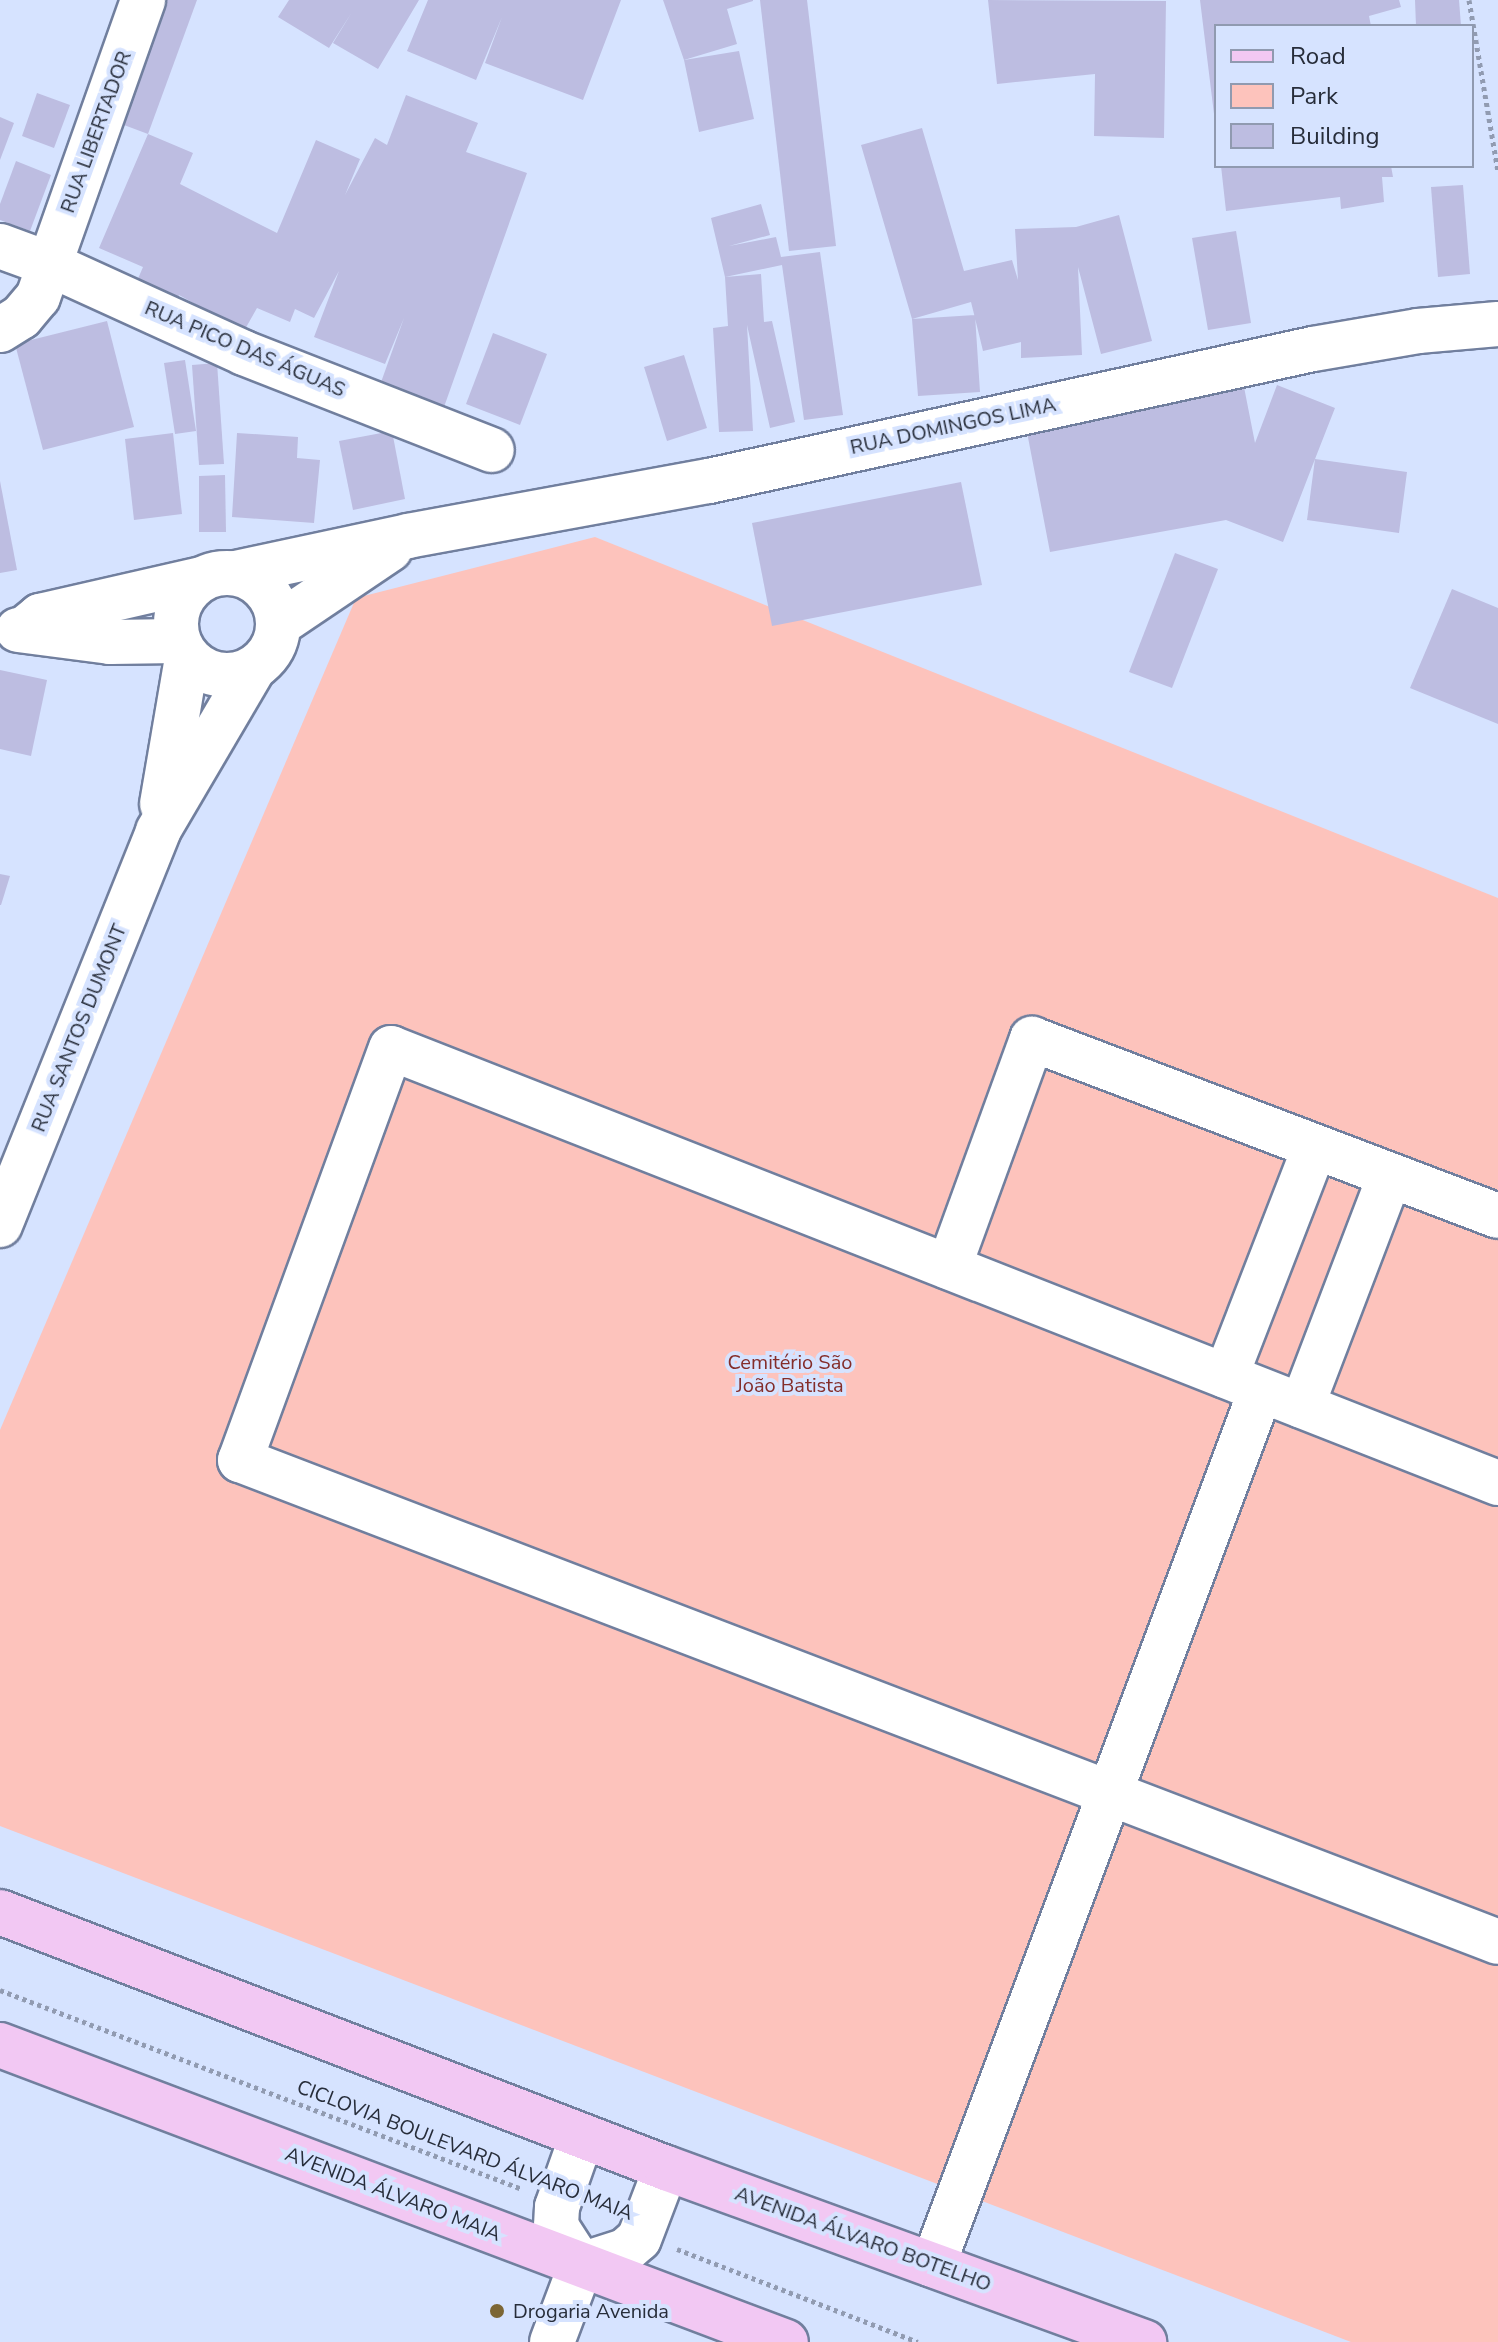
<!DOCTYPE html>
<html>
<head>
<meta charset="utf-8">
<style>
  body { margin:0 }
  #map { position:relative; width:1498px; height:2342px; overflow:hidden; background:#d6e3ff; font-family:"Nunito Sans",sans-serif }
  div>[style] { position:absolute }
  .green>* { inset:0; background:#fdc3bc }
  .building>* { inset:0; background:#bdbde1 }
  .path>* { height:5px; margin-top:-2.5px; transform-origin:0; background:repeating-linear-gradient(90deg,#919bb1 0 4px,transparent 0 8px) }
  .roads { filter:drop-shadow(2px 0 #717f9e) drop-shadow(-2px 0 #717f9e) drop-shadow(0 2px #717f9e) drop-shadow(0 -2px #717f9e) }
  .minor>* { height:44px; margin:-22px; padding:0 22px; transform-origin:22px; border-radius:22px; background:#fff }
  .minor>.ring { margin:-22px; padding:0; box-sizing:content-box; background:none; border:44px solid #fff; border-radius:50% }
  .major>* { height:44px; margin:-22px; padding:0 22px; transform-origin:22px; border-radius:22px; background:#f2c8f3 }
  .dots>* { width:22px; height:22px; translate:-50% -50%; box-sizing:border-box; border:4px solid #d6e3ff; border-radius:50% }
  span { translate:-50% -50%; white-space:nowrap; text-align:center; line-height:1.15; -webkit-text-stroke:8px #d6e3ff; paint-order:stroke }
  .street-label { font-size:20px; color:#272d3a }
  .park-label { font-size:20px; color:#842d2a }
  .poi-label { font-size:20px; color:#272d3a }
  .left { translate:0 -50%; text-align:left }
  .legend { position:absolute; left:1214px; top:24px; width:260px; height:144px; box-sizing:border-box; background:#d6e3ff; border:2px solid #909ab0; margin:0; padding:10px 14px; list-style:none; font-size:24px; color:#272d3a }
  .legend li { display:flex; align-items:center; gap:16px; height:40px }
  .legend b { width:40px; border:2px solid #909ab0 }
</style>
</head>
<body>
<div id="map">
  <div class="green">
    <i style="clip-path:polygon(595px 537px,1498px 898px,1498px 2342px,1351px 2342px,0 1826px,0 1430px,356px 598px)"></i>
  </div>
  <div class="building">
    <i style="clip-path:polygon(161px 0,197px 0,148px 134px,116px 122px)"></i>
    <i style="clip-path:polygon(289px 0,419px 0,378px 69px,333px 43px,352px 12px,329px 48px,278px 17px)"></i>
    <i style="clip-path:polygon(428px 0,621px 0,583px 100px,485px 63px,502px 17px,476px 80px,407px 51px)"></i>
    <i style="clip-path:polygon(663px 0,753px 0,753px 1px,727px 9px,737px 44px,684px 60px)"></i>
    <i style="clip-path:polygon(760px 0,807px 0,836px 246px,789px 251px)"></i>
    <i style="clip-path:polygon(988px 0,1166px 1px,1164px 138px,1094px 136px,1095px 74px,997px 84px)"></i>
    <i style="clip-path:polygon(1200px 0,1399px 0,1401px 7px,1369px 16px,1371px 26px,1216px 26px,1214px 114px)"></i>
    <i style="clip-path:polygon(1415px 0,1459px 0,1461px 26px,1416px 26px)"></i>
    <i style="clip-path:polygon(739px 51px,754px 119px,699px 132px,684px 60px)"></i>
    <i style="clip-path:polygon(37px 93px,70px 105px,54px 148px,22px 136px)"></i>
    <i style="clip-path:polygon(406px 95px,478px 123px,466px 152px,527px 173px,444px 407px,380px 385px,404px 318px,385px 364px,314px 337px,339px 271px,314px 318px,295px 309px,290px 322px,257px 308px,244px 331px,179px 295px,178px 299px,137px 281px,143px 267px,99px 248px,148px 134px,193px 153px,180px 184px,277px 233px,316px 140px,360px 159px,345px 195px,375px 138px,387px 145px)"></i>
    <i style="clip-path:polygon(0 117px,14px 123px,0 160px)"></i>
    <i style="clip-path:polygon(922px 128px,964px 271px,1012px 260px,1018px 280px,1015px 229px,1076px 227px,1119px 215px,1152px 341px,1101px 354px,1078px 267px,1082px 355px,1021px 358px,1021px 342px,983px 351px,974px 314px,971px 302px,912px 319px,975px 315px,980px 392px,918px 396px,912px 319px,861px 145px)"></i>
    <i style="clip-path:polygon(16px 161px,51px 175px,30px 231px,0 220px,0 204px)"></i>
    <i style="clip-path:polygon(1221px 166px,1391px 166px,1393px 177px,1382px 177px,1384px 202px,1341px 209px,1340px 197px,1226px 211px)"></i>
    <i style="clip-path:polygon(1463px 185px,1470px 274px,1438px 277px,1431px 187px)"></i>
    <i style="clip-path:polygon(761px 204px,770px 235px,729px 246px,776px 237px,781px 257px,820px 252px,843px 415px,804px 420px,782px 265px,725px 277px,761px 274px,764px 322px,772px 321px,795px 422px,770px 428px,747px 325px,753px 431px,719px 432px,713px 328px,728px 326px,725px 277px,711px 218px)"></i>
    <i style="clip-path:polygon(1236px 231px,1251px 323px,1208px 330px,1192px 238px)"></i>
    <i style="clip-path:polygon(107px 321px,134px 427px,43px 450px,15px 344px)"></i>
    <i style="clip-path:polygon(493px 333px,547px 354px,520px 425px,466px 404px)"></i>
    <i style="clip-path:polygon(684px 355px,707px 428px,667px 441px,644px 367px)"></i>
    <i style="clip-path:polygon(185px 360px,196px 431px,175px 434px,164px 363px)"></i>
    <i style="clip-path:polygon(217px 363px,224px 464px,199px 465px,192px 365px)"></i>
    <i style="clip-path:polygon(1277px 385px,1335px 408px,1315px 459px,1407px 472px,1399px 533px,1307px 520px,1315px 459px,1283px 542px,1226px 520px,1050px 552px,1026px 427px,1244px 387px,1255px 443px)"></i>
    <i style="clip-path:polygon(392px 431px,405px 499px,353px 510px,339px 441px)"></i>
    <i style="clip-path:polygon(173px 433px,182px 514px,134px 520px,125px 439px)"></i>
    <i style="clip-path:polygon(237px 433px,298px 437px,297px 458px,320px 460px,314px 523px,232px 517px)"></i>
    <i style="clip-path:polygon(225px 475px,226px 532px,199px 532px,199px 476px)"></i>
    <i style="clip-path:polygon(0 481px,17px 570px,0 573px)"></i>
    <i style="clip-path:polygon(961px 482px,982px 585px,772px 626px,752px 523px)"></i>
    <i style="clip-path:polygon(1175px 553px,1218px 569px,1172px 688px,1129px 672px)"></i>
    <i style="clip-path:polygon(1452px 589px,1498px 608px,1498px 724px,1410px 688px)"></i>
    <i style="clip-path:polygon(0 670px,47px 680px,31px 756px,0 749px)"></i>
    <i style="clip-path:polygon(0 874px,10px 876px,1px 905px,0 905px)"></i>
  </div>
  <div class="path">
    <i style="left:1469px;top:0;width:174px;rotate:80.4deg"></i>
    <i style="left:0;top:1990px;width:559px;rotate:20.87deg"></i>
    <i style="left:677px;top:2249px;width:258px;rotate:21.1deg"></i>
  </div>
  <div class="roads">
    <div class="minor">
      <i style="left:0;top:246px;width:52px;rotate:20.2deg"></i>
      <i style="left:49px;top:264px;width:214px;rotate:24.5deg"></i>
      <i style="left:244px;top:353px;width:266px;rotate:21.4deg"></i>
      <i style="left:0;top:330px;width:25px;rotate:-32deg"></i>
      <i style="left:21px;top:317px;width:26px;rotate:-50deg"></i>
      <i style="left:38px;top:297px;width:315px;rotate:-70.5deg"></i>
      <i class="ring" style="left:176px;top:573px;width:58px;height:58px"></i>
      <i style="left:236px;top:573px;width:176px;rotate:-12.1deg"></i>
      <i style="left:408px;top:536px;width:306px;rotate:-10.4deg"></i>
      <i style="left:709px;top:481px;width:618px;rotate:-12.33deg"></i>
      <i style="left:1313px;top:349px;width:107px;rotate:-9.7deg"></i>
      <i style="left:1418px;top:331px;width:80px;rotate:-5deg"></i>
      <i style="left:279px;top:624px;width:134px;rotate:-34deg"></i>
      <i style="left:24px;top:629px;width:21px;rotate:-39deg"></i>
      <i style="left:40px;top:616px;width:165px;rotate:-12.9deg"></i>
      <i style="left:18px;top:630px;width:93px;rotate:7.4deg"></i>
      <i style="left:110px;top:642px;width:68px;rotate:-0.8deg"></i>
      <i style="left:162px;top:804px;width:149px;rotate:-80.3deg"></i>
      <i style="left:0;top:1225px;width:424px;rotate:-68.1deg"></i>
      <i style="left:158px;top:831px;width:188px;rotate:-59.6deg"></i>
      <i style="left:949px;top:1267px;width:243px;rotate:-70deg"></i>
      <i style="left:1032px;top:1039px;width:498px;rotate:20.8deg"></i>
      <i style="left:1226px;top:1376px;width:246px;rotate:-68.8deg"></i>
      <i style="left:1302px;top:1406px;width:247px;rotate:-69.1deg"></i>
      <i style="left:1498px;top:1483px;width:1189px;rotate:-158.55deg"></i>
      <i style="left:391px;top:1048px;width:439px;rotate:110.1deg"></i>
      <i style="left:240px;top:1460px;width:1347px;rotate:20.96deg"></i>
      <i style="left:581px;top:2265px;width:46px;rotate:-17.7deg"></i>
      <i style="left:625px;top:2251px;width:18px;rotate:-41deg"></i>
      <i style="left:639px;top:2239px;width:76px;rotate:-69.2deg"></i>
      <i style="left:581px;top:2265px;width:46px;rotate:-122.7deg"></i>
      <i style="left:556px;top:2226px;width:19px;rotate:-87deg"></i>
      <i style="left:557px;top:2207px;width:75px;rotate:-70.6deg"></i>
      <i style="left:933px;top:2265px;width:934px;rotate:-69.45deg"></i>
      <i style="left:552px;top:2342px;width:82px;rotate:-69.4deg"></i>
    </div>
    <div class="major">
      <i style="left:0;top:1912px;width:714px;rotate:21.03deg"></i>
      <i style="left:666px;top:2168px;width:509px;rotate:20deg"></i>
      <i style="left:0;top:2045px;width:840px;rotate:20.7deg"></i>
    </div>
  </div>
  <div class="dots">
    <i style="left:497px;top:2311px;background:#7c6635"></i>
  </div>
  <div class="street-label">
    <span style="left:96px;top:132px;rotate:-70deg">RUA LIBERTADOR</span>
    <span style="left:245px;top:349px;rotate:23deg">RUA PICO DAS ÁGUAS</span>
    <span style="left:953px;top:426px;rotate:-12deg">RUA DOMINGOS LIMA</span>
    <span style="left:79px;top:1028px;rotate:-68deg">RUA SANTOS DUMONT</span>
    <span style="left:465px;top:2150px;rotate:21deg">CICLOVIA BOULEVARD ÁLVARO MAIA</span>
    <span style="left:393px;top:2194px;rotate:21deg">AVENIDA ÁLVARO MAIA</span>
    <span style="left:863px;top:2239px;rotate:20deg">AVENIDA ÁLVARO BOTELHO</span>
  </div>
  <div class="park-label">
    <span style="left:790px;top:1374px">Cemitério São<br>João Batista</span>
  </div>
  <div class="poi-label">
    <span class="left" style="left:513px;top:2311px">Drogaria Avenida</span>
  </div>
  <ul class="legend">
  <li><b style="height:10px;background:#f2c8f3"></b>Road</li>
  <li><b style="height:22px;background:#fdc3bc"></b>Park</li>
  <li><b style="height:22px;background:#bdbde1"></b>Building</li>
  </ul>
</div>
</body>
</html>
